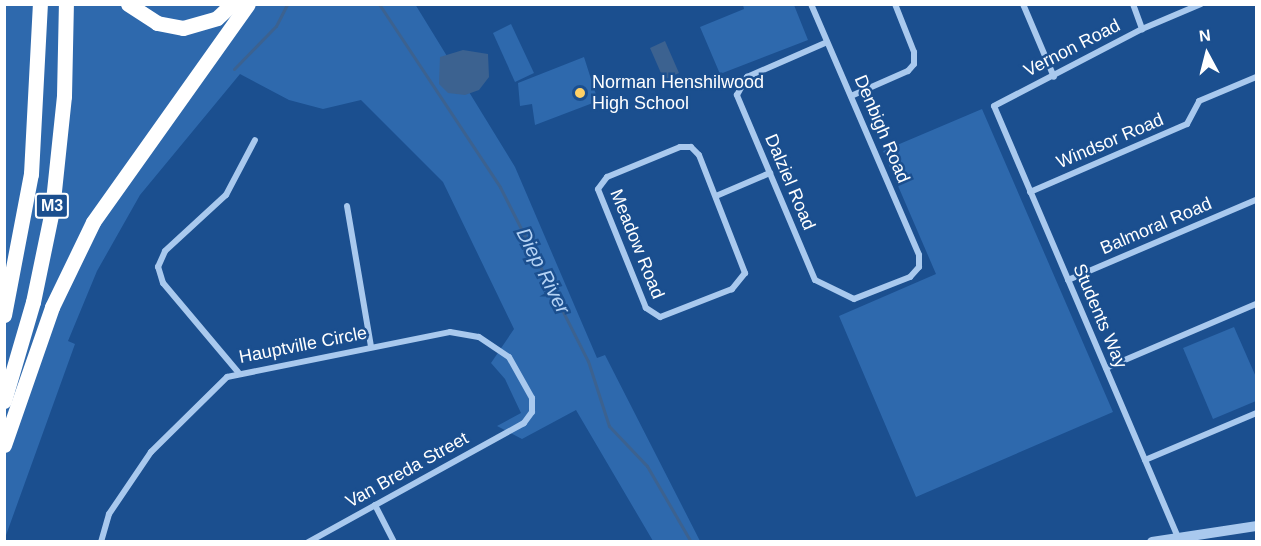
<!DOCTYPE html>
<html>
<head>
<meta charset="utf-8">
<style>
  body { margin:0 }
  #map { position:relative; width:1261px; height:546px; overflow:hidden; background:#1b4f8f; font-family:Arial,sans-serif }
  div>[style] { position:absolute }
  .green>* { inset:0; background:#2e69ad }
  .water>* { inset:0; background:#3c6290 }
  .stream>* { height:3px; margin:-1.5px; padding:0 1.5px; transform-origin:1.5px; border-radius:1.5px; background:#3c6290 }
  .minor>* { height:6px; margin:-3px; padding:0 3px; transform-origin:3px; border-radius:3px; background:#a9c9ee }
  .tertiary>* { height:10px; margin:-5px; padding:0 5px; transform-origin:5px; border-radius:5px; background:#a9c9ee }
  .motorway>* { height:15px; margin:-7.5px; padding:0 7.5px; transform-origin:7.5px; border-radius:7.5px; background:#fff }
  .dots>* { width:16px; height:16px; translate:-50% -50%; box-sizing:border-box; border:3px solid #1b4f8f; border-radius:50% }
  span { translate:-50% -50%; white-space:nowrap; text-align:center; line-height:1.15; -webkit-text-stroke:5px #1b4f8f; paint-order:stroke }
  .shield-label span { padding:2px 4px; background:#1b4f8f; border:2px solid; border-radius:4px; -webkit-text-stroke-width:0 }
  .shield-label { font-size:16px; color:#fff; font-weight:700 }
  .street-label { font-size:18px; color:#fff }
  .poi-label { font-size:18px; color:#fff }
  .left { translate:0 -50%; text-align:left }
  .water-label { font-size:20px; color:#b5d3f5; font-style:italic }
  .frame { position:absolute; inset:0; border:6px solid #fff; pointer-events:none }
  .north { position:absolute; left:1177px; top:24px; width:60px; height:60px; -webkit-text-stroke:4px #1b4f8f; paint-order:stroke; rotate:353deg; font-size:16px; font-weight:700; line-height:24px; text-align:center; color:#fff }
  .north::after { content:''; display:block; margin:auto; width:21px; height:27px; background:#fff; clip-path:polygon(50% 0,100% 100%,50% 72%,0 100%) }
</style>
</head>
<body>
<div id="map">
  <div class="green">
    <i style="clip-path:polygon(415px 4px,515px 167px,597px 358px,605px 355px,700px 541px,653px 541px,576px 410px,522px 439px,497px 426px,521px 413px,505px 379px,491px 363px,514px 329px,443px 182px,361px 100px,323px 109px,289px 100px,240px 74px,140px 195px,97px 271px,68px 341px,75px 344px,5px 538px,5px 5px)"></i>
    <i style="clip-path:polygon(743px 5px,794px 5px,808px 40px,720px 74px,700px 27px,744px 9px)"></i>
    <i style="clip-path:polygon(511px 24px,534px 73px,515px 82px,493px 33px)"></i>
    <i style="clip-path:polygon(584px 57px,598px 101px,535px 125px,532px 104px,520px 106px,518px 83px)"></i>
    <i style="clip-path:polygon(982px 109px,1113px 412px,916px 497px,839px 316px,936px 274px,883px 151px)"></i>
    <i style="clip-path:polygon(1234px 327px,1256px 377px,1256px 401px,1213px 419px,1183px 348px)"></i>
  </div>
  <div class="water">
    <i style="clip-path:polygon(665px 41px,679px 73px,664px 80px,650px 48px)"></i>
    <i style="clip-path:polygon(463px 50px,488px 54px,489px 77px,479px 90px,465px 95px,448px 93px,439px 84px,440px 57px)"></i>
  </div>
  <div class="stream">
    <i style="left:379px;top:4px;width:219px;rotate:56.5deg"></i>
    <i style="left:500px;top:187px;width:195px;rotate:63.2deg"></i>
    <i style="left:588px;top:361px;width:68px;rotate:72.1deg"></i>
    <i style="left:609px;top:426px;width:55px;rotate:46.5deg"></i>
    <i style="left:647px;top:466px;width:88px;rotate:59.9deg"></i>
    <i style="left:234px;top:69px;width:60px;rotate:-45.7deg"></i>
    <i style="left:276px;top:26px;width:25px;rotate:-63deg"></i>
  </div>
  <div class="minor">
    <i style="left:811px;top:4px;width:273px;rotate:66.7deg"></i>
    <i style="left:919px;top:255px;width:12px;rotate:90deg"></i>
    <i style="left:919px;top:267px;width:13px;rotate:132deg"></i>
    <i style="left:910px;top:277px;width:60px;rotate:158.6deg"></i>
    <i style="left:854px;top:299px;width:43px;rotate:-154deg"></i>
    <i style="left:815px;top:280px;width:201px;rotate:-112.9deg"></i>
    <i style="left:737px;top:95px;width:21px;rotate:-61deg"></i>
    <i style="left:747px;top:77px;width:87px;rotate:-23.6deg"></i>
    <i style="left:1023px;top:4px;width:79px;rotate:67deg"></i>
    <i style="left:1133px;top:4px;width:27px;rotate:70deg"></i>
    <i style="left:851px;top:96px;width:62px;rotate:-23.7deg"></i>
    <i style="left:908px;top:71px;width:9px;rotate:-49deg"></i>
    <i style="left:914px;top:64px;width:12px;rotate:-90deg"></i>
    <i style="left:914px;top:52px;width:52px;rotate:-111.6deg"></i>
    <i style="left:680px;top:147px;width:11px"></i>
    <i style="left:691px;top:147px;width:11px;rotate:45deg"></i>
    <i style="left:699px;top:155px;width:127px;rotate:68.7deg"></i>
    <i style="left:745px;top:273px;width:21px;rotate:129deg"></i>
    <i style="left:732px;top:289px;width:77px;rotate:158.7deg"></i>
    <i style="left:660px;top:317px;width:17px;rotate:-147deg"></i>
    <i style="left:646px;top:308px;width:128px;rotate:-112deg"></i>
    <i style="left:598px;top:189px;width:15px;rotate:-53deg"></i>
    <i style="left:607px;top:177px;width:79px;rotate:-22.3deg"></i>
    <i style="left:1030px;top:192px;width:171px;rotate:-23.4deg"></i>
    <i style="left:1187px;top:124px;width:26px;rotate:-62deg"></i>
    <i style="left:1199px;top:101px;width:62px;rotate:-22.8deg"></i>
    <i style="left:716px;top:196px;width:59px;rotate:-23.1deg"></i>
    <i style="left:347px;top:206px;width:142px;rotate:80.3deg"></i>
    <i style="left:1068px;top:280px;width:204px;rotate:-23.1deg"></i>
    <i style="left:1106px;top:368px;width:163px;rotate:-23.1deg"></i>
    <i style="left:238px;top:372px;width:116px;rotate:-130.1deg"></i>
    <i style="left:163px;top:283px;width:17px;rotate:-107deg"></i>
    <i style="left:158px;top:267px;width:17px;rotate:-66deg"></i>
    <i style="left:165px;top:251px;width:83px;rotate:-42.6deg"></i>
    <i style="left:226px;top:195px;width:62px;rotate:-62.2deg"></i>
    <i style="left:1145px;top:460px;width:121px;rotate:-22.9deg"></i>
    <i style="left:375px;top:505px;width:42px;rotate:62.8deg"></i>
    <i style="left:1177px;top:535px;width:466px;rotate:-113.1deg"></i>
    <i style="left:994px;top:106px;width:167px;rotate:-27.5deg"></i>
    <i style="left:1142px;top:29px;width:64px;rotate:-23deg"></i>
    <i style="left:101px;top:542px;width:29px;rotate:-74deg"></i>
    <i style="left:109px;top:514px;width:75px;rotate:-55.9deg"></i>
    <i style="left:151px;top:452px;width:107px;rotate:-44.6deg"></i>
    <i style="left:227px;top:377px;width:227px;rotate:-11.4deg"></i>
    <i style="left:450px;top:332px;width:29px;rotate:10deg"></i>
    <i style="left:479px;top:337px;width:36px;rotate:34deg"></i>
    <i style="left:509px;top:357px;width:47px;rotate:60.7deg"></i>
    <i style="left:532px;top:398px;width:14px;rotate:90deg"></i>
    <i style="left:532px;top:412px;width:14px;rotate:126deg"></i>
    <i style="left:524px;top:423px;width:247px;rotate:151.1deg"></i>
  </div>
  <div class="tertiary">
    <i style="left:1152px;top:542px;width:105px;rotate:-8.7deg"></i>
  </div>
  <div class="motorway">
    <i style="left:128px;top:4px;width:35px;rotate:33deg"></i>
    <i style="left:157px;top:23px;width:26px;rotate:11deg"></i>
    <i style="left:183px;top:28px;width:35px;rotate:-16deg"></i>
    <i style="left:217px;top:18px;width:21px;rotate:-43deg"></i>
    <i style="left:4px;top:315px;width:144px;rotate:-79.2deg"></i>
    <i style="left:31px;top:174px;width:170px;rotate:-87deg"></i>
    <i style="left:4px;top:401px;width:103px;rotate:-73.7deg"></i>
    <i style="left:33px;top:302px;width:94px;rotate:-78.3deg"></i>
    <i style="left:52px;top:210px;width:115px;rotate:-84deg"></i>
    <i style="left:64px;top:96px;width:92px;rotate:-88.8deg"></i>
    <i style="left:4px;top:445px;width:146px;rotate:-70.8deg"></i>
    <i style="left:52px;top:307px;width:94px;rotate:-64.2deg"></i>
    <i style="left:93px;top:222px;width:267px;rotate:-54.6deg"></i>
  </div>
  <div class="dots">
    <i style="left:580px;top:93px;background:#ffd166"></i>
  </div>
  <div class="shield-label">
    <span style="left:52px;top:206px">M3</span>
  </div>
  <div class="street-label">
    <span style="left:1072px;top:48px;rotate:-27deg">Vernon Road</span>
    <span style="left:882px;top:129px;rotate:67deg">Denbigh Road</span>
    <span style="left:1110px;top:141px;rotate:-23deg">Windsor Road</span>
    <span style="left:790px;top:182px;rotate:67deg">Dalziel Road</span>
    <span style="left:1156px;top:226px;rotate:-23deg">Balmoral Road</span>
    <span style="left:637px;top:244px;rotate:68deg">Meadow Road</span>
    <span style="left:1100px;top:316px;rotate:67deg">Students Way</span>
    <span style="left:303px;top:345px;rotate:-11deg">Hauptville Circle</span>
    <span style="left:407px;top:470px;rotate:-29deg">Van Breda Street</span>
  </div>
  <div class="poi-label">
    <span class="left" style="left:592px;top:93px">Norman Henshilwood<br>High School</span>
  </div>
  <div class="water-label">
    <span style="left:543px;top:271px;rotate:63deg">Diep River</span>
  </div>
  <div class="frame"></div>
  <div class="north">N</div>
</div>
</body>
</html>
